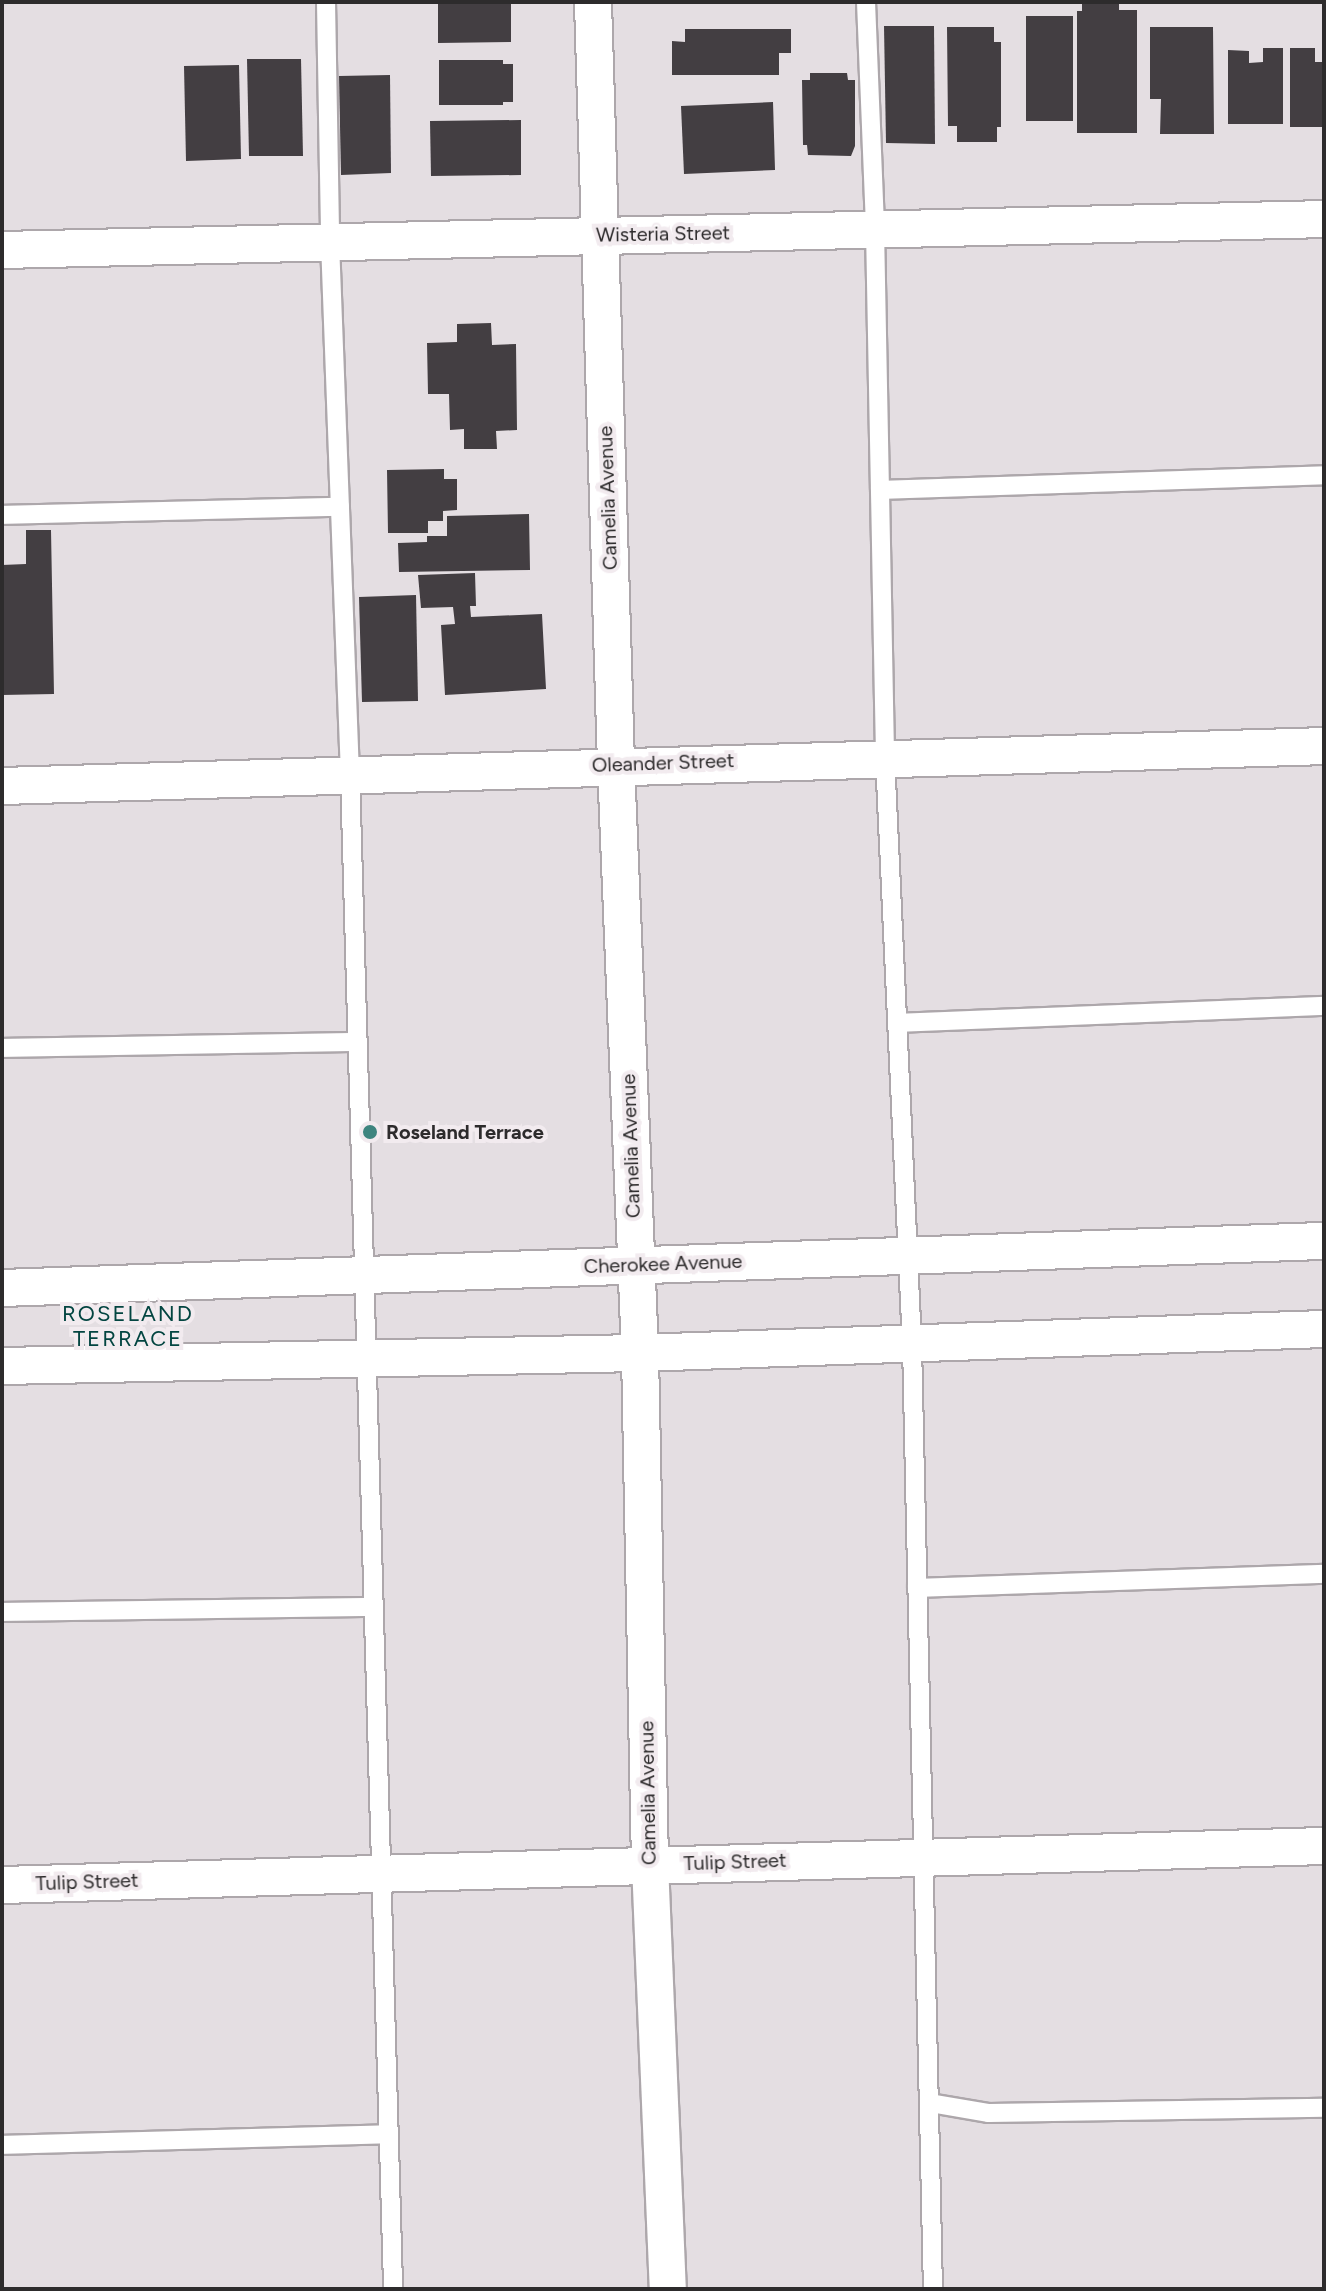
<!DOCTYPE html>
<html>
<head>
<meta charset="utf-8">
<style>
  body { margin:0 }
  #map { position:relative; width:1326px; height:2291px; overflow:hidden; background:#e4dee2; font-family:Figtree,sans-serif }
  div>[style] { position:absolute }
  .building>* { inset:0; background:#433e42 }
  .roads { filter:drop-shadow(2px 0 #ada7ab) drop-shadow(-2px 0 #ada7ab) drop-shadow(0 2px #ada7ab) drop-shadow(0 -2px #ada7ab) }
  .lane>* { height:18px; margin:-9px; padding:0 9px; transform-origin:9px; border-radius:9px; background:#fff }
  .street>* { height:36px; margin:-18px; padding:0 18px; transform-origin:18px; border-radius:18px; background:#fff }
  .dots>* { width:22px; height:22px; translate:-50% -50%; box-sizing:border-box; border:4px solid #f2ebef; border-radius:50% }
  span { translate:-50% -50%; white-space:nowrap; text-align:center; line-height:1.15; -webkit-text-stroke:8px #f2ebef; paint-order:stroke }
  .street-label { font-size:20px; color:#2d2b2c }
  .poi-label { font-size:20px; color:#2d2b2c; font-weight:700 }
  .left { translate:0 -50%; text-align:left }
  .neighbourhood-label { font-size:22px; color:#034541; letter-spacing:2px }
  .frame { position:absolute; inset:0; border:4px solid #2d2b2c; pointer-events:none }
</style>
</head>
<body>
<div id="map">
  <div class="building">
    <i style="clip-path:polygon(438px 2px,511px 2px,511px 42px,438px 43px)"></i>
    <i style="clip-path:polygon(1082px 2px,1119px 2px,1119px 10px,1137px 10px,1137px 133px,1077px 133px,1077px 11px,1082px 11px)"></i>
    <i style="clip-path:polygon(1026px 16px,1073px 16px,1073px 121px,1026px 121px)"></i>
    <i style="clip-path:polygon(884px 26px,934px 26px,935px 144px,886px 143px)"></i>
    <i style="clip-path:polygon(947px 27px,994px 27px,994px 42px,1001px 42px,1001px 127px,997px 127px,997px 142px,957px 142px,957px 126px,948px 126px)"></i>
    <i style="clip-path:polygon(1150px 27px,1213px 27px,1214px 134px,1160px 134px,1161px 99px,1150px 99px)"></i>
    <i style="clip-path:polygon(685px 29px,791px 29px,791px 53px,779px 53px,779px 75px,672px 75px,672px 41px,685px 42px)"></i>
    <i style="clip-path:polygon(1263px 48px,1283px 48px,1283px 124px,1228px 124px,1228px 50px,1249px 51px,1249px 63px,1263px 62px)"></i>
    <i style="clip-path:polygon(1290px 48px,1315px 48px,1315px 62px,1324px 62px,1324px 127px,1290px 127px)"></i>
    <i style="clip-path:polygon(247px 59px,301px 59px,303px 156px,249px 156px)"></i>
    <i style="clip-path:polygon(439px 60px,503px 60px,503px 64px,513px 64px,513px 102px,503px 102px,503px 105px,439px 105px)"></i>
    <i style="clip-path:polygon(239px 65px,241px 159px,186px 161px,184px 66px)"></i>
    <i style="clip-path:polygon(810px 73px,847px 73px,848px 80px,855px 80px,855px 146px,851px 156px,808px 155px,807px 145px,803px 145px,802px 80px,810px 80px)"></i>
    <i style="clip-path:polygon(390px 75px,391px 173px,341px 175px,339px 76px)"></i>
    <i style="clip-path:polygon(773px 102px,775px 170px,684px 174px,681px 106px)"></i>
    <i style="clip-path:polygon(521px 120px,521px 175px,431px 176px,430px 121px)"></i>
    <i style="clip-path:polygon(491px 323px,492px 345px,516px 344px,517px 430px,496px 431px,497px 449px,464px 449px,464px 429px,450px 430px,449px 394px,428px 394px,427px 343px,457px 342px,457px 324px)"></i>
    <i style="clip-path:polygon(444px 469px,444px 479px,457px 479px,457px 510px,443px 511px,443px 521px,428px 521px,428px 533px,388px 533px,387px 470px)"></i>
    <i style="clip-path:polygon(529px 514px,530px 570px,399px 572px,398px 543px,427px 542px,427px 536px,447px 536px,447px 516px)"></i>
    <i style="clip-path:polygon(26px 530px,51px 530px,54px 694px,2px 695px,2px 565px,26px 564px)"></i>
    <i style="clip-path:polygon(475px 573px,476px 606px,470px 606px,471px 617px,542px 614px,546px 689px,445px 695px,441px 625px,455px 624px,453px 607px,421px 608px,418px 575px)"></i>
    <i style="clip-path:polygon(416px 595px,418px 701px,362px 702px,359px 597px)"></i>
  </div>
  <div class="roads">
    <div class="lane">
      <i style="left:326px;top:2px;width:240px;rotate:89deg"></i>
      <i style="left:330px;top:242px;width:532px;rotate:87.85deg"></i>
      <i style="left:350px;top:774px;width:1516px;rotate:88.37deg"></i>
      <i style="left:866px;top:2px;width:227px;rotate:87.7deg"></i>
      <i style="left:875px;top:229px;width:528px;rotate:88.91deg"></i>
      <i style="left:885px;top:757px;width:588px;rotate:87.37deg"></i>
      <i style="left:912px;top:1344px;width:945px;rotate:88.73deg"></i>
      <i style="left:880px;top:490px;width:444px;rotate:-1.9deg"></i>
      <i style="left:2px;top:515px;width:338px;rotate:-1.4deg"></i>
      <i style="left:898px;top:1023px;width:426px;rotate:-2.3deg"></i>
      <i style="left:2px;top:1048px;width:355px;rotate:-1deg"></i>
      <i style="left:917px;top:1588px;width:407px;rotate:-2deg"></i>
      <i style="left:2px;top:1612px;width:371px;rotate:-0.8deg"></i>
      <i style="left:930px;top:2103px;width:60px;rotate:9.6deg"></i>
      <i style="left:989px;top:2113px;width:335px;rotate:-0.9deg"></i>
      <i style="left:2px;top:2145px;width:386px;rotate:-1.6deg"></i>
    </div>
    <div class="street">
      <i style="left:593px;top:2px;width:763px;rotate:88.27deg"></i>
      <i style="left:616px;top:765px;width:588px;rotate:87.66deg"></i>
      <i style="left:640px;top:1353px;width:511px;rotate:88.88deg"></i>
      <i style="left:650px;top:1864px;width:425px;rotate:87.6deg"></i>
      <i style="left:2px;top:250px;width:1322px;rotate:-1.34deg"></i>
      <i style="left:2px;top:786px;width:1323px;rotate:-1.73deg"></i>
      <i style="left:2px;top:1288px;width:1323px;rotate:-2.04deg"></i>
      <i style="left:2px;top:1366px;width:638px;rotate:-1.17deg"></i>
      <i style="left:640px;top:1353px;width:684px;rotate:-2.01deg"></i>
      <i style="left:2px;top:1885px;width:1323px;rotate:-1.69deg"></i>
    </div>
  </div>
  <div class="dots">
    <i style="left:370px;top:1132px;background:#3e857f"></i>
  </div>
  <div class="street-label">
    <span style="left:663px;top:234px;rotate:-1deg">Wisteria Street</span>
    <span style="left:608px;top:498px;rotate:-92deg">Camelia Avenue</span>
    <span style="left:663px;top:763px;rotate:-2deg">Oleander Street</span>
    <span style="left:631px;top:1146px;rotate:-92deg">Camelia Avenue</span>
    <span style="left:663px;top:1264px;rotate:-2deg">Cherokee Avenue</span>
    <span style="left:648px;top:1793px;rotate:-91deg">Camelia Avenue</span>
    <span style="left:735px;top:1862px;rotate:-2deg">Tulip Street</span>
    <span style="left:87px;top:1882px;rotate:-2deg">Tulip Street</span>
  </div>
  <div class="poi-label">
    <span class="left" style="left:386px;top:1132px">Roseland Terrace</span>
  </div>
  <div class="neighbourhood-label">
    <span style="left:128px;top:1326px">ROSELAND<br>TERRACE</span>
  </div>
  <div class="frame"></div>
</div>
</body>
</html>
